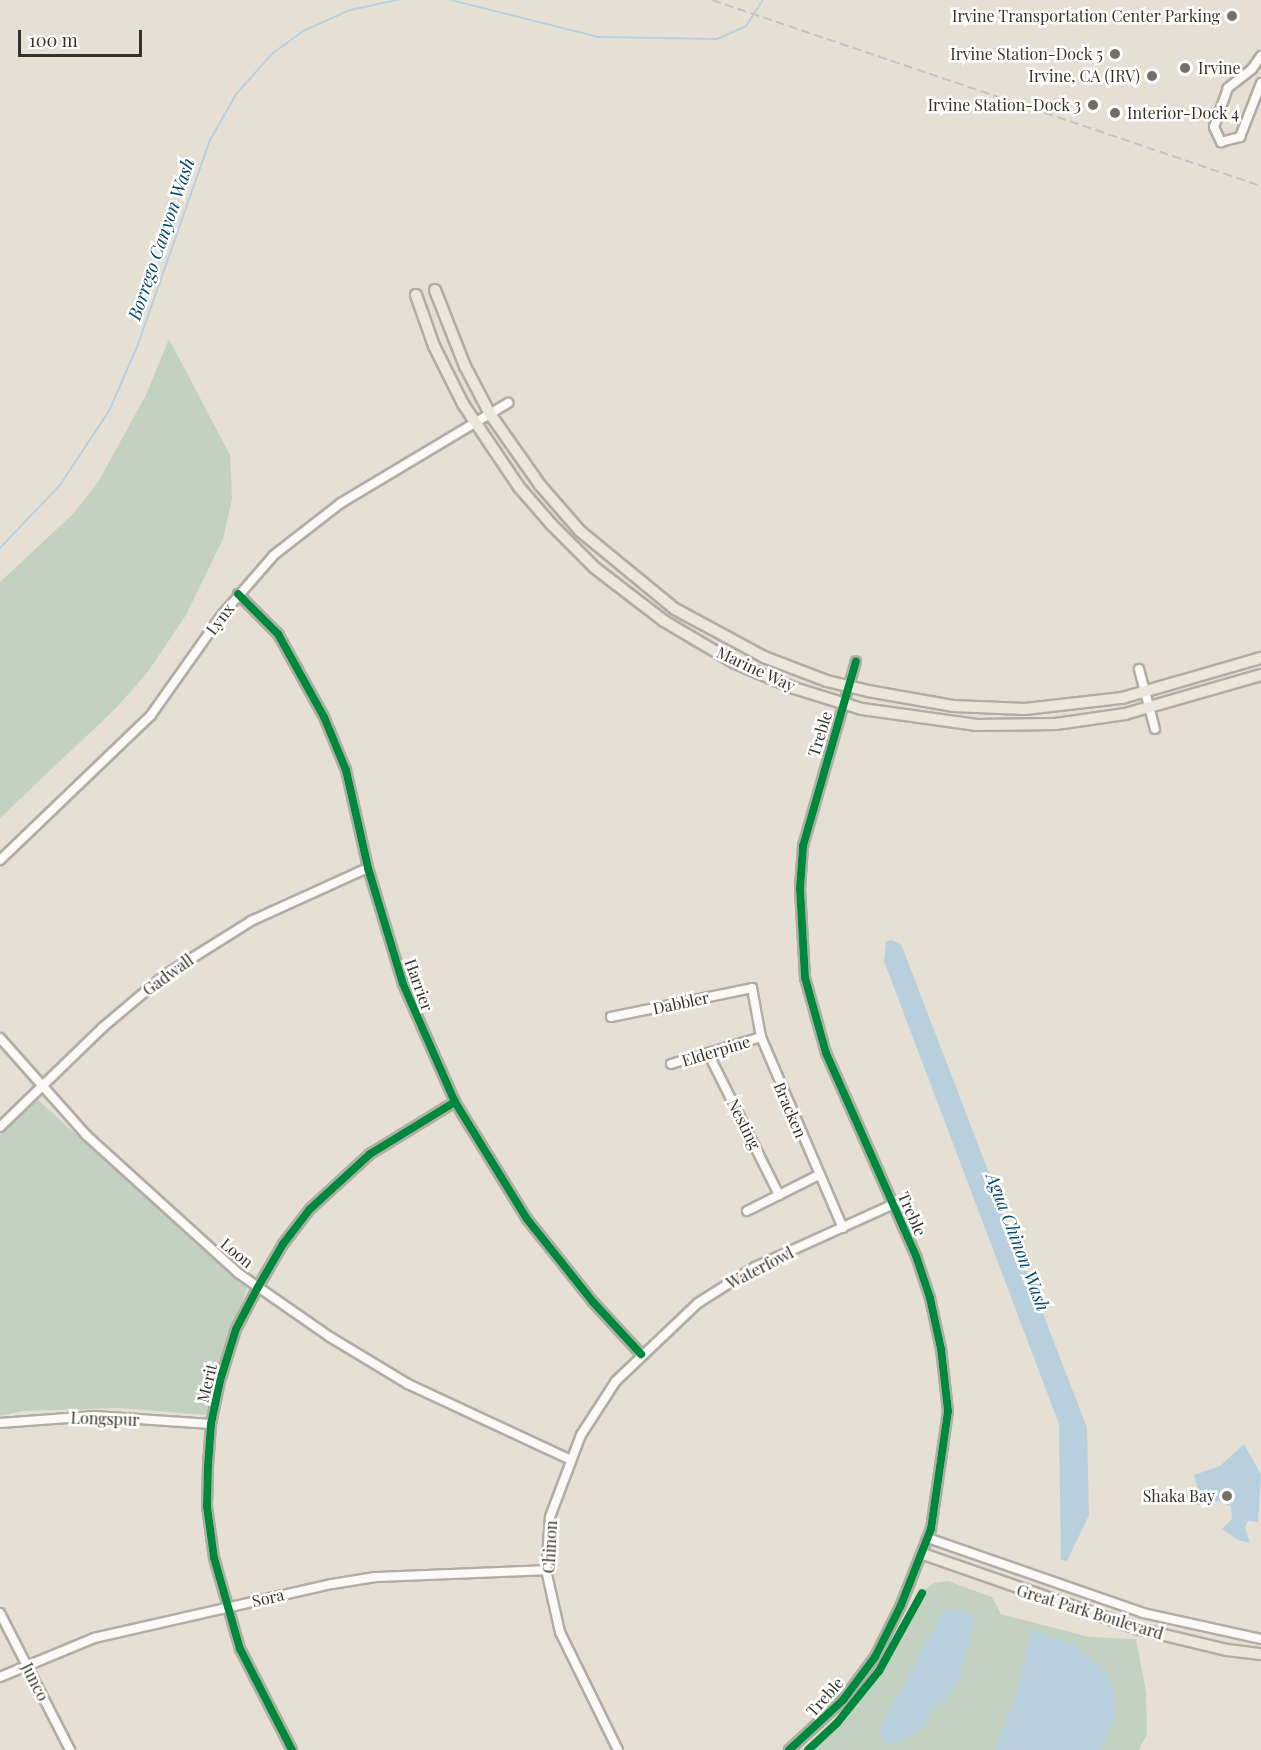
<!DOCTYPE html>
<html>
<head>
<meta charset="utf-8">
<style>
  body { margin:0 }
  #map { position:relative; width:1261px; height:1750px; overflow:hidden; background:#e6dfd4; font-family:"Playfair Display",serif }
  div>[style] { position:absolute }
  .green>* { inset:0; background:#c3d1c0 }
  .water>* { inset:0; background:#b8d0de }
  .stream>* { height:2px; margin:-1px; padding:0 1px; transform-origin:1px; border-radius:1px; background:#b8d0de }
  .roads { filter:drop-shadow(2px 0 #b2ada4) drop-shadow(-2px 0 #b2ada4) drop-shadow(0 2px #b2ada4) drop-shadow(0 -2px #b2ada4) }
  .minor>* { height:8px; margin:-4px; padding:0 4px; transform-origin:4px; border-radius:4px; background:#fbfaf9 }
  .major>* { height:10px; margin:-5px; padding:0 5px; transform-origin:5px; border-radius:5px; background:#ebe8db }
  .rail>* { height:2px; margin-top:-1px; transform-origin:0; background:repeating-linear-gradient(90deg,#c5c3c0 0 9px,transparent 0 13.5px) }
  .cycleway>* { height:8px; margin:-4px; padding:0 4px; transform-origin:4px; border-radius:4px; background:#00873e }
  .dots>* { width:16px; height:16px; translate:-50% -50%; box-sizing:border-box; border:3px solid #fff; border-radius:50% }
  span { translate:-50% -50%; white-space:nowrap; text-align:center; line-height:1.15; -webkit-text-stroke:5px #fff; paint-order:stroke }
  .poi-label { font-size:16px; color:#36322a }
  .right { translate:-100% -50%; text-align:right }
  .left { translate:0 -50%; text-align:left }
  .street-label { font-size:16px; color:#36322a }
  .water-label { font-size:18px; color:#034969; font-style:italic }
  .scale { position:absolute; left:18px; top:30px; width:124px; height:27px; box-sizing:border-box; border:3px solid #36322a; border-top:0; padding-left:8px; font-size:18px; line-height:21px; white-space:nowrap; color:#36322a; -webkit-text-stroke:4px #fff; paint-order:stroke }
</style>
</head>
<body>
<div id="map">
  <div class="green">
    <i style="clip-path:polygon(169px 339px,230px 455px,232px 499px,223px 539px,186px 615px,147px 673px,115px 709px,0 818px,0 582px,74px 513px,98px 482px,146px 395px)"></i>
    <i style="clip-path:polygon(37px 1099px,247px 1288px,221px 1359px,206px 1415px,120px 1408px,23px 1411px,0 1416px,0 1135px)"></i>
    <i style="clip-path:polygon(948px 1581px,992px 1597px,1001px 1614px,1089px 1637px,1136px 1639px,1146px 1692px,1147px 1734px,1139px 1750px,803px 1750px,848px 1706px,880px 1663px,918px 1594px,934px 1583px)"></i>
  </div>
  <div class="water">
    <i style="clip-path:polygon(891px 940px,901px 944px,1087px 1428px,1089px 1515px,1067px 1561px,1061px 1560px,1059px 1424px,884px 961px,886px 942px)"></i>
    <i style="clip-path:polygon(1244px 1444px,1261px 1475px,1258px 1522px,1248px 1521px,1245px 1527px,1250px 1543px,1238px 1540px,1222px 1529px,1232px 1519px,1231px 1507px,1219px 1501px,1197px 1505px,1192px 1491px,1198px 1489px,1194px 1475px,1220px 1466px)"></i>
    <i style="clip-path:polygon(949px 1609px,972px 1614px,975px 1620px,959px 1678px,949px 1698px,936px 1703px,923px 1727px,907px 1739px,886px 1745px,878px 1732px,943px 1612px)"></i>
    <i style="clip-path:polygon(1032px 1630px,1073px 1644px,1106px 1673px,1113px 1687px,1115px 1717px,1101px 1750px,995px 1750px,1015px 1699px)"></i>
  </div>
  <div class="stream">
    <i style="left:451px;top:0;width:152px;rotate:14.1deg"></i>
    <i style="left:598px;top:37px;width:119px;rotate:1deg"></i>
    <i style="left:717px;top:39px;width:32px;rotate:-24deg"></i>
    <i style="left:746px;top:26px;width:31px;rotate:-57deg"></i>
    <i style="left:0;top:548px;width:87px;rotate:-46.4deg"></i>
    <i style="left:60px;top:485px;width:89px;rotate:-56.5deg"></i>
    <i style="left:109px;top:411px;width:70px;rotate:-66.4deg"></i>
    <i style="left:137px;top:347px;width:217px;rotate:-70.6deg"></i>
    <i style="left:209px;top:142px;width:56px;rotate:-60.3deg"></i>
    <i style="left:237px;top:93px;width:54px;rotate:-48deg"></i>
    <i style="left:273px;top:53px;width:37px;rotate:-36deg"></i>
    <i style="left:303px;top:31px;width:51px;rotate:-24.1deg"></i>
    <i style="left:350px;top:10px;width:48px;rotate:-12deg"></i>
  </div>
  <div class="roads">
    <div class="minor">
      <i style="left:1261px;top:56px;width:16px;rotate:125deg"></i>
      <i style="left:1252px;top:69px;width:31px;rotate:142deg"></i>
      <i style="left:1228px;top:88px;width:41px;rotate:109.7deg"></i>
      <i style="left:1214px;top:127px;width:17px;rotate:65deg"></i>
      <i style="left:1221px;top:142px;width:20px;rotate:-15deg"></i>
      <i style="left:1240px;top:137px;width:58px;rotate:-68.7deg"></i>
      <i style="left:238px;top:594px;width:57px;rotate:45deg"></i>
      <i style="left:278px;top:634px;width:95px;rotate:61deg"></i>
      <i style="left:324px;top:717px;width:57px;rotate:67.5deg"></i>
      <i style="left:346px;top:770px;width:100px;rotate:77.3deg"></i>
      <i style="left:368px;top:868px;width:121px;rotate:73.2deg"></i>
      <i style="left:403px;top:984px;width:129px;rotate:66.2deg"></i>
      <i style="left:455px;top:1102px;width:137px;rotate:58.4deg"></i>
      <i style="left:527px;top:1219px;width:106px;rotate:51.5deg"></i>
      <i style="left:593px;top:1302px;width:71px;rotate:47.3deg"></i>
      <i style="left:1139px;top:669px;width:62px;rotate:75.1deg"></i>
      <i style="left:0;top:860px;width:209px;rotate:-43.8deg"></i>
      <i style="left:151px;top:715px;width:121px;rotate:-54.7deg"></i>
      <i style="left:221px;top:616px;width:81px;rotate:-49deg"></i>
      <i style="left:274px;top:555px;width:85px;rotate:-37.8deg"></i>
      <i style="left:341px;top:503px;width:195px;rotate:-30.9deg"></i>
      <i style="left:611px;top:1017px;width:144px;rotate:-11.6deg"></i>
      <i style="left:752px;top:988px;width:50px;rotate:79.6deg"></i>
      <i style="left:761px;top:1037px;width:208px;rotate:66.8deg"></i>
      <i style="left:0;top:1038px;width:130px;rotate:48.4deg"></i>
      <i style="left:86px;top:1135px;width:205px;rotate:42.2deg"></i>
      <i style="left:238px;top:1273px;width:112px;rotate:34.8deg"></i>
      <i style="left:330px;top:1337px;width:91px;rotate:31.1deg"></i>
      <i style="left:408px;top:1384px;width:178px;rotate:25deg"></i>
      <i style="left:708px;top:1053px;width:159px;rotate:63.4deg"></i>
      <i style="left:671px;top:1064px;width:94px;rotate:-16.7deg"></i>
      <i style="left:0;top:1127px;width:142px;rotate:-44.1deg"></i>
      <i style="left:102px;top:1028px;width:82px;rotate:-40.1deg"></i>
      <i style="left:165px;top:975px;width:102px;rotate:-32.1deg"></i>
      <i style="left:251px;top:921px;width:128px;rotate:-24.4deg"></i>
      <i style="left:747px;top:1211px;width:80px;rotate:-26.6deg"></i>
      <i style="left:0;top:1423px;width:95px;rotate:-4.2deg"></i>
      <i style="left:95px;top:1416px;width:116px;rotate:3.9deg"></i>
      <i style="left:928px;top:1538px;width:228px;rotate:19.2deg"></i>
      <i style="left:1143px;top:1613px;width:121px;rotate:12.4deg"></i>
      <i style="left:0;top:1613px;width:154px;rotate:62.9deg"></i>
      <i style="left:0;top:1677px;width:102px;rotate:-22.5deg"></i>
      <i style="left:94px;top:1638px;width:244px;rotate:-12.8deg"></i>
      <i style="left:332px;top:1584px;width:44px;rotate:-9.2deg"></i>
      <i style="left:375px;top:1577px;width:171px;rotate:-2.3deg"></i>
      <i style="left:292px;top:1750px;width:114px;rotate:-117.2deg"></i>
      <i style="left:240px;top:1649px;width:95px;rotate:-105.9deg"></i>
      <i style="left:214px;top:1558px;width:52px;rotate:-97.7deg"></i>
      <i style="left:207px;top:1506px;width:40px;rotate:-88.6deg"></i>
      <i style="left:208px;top:1466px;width:42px;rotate:-85.9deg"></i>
      <i style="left:211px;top:1424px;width:44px;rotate:-78.2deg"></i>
      <i style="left:220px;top:1381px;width:54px;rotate:-72.9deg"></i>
      <i style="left:236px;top:1329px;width:47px;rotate:-62.4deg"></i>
      <i style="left:258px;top:1287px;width:50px;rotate:-59.8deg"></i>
      <i style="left:283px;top:1244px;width:44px;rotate:-52.4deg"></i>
      <i style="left:310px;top:1209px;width:81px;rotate:-42.5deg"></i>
      <i style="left:370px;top:1154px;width:100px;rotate:-31.5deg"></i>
      <i style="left:618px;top:1750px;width:131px;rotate:-116.2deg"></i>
      <i style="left:560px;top:1632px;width:64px;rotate:-102.7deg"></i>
      <i style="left:546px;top:1570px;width:53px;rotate:-85.7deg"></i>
      <i style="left:550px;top:1517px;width:88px;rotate:-69.3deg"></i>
      <i style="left:581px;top:1435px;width:64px;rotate:-57.1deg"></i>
      <i style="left:616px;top:1381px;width:113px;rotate:-43.6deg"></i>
      <i style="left:698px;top:1303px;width:67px;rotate:-32.3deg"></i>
      <i style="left:755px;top:1267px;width:153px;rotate:-24.4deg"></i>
      <i style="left:789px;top:1750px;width:74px;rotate:-42.8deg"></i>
      <i style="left:843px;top:1700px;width:54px;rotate:-53.3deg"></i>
      <i style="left:875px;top:1657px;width:58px;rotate:-63.4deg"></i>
      <i style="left:901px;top:1605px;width:82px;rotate:-68.5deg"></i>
      <i style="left:931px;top:1529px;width:119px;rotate:-81.8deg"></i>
      <i style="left:948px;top:1411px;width:62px;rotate:-96.4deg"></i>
      <i style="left:941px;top:1349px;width:52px;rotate:-102.2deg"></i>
      <i style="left:930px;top:1298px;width:44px;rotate:-108.4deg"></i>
      <i style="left:916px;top:1256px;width:222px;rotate:-113.9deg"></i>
      <i style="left:826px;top:1053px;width:78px;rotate:-105.6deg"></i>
      <i style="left:805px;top:978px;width:89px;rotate:-93.2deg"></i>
      <i style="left:800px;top:889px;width:43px;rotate:-86deg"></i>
      <i style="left:803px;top:846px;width:192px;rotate:-74deg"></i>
    </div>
    <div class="major">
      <i style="left:435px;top:290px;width:82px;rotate:68.5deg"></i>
      <i style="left:465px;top:366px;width:54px;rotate:62.5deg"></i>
      <i style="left:490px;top:414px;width:87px;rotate:54.8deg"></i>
      <i style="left:540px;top:485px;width:61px;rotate:49deg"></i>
      <i style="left:580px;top:531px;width:123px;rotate:39.4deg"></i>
      <i style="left:675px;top:609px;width:101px;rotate:28.3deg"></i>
      <i style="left:764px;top:657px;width:67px;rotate:20.9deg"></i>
      <i style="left:827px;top:681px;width:42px;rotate:13.7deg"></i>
      <i style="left:868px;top:691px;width:86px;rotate:10deg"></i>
      <i style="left:953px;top:706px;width:72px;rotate:2.4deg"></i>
      <i style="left:1025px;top:709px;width:98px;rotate:-6.5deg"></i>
      <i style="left:1122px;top:698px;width:145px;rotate:-16.1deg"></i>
      <i style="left:416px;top:295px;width:54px;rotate:70.6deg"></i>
      <i style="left:434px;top:346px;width:65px;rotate:63.4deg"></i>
      <i style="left:463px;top:404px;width:100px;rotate:56deg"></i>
      <i style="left:519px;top:487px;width:49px;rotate:49.1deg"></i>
      <i style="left:551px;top:524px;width:62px;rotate:45deg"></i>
      <i style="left:595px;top:568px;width:87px;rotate:37.5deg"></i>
      <i style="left:664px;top:621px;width:82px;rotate:30.6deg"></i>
      <i style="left:735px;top:663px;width:64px;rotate:23deg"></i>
      <i style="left:794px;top:688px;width:71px;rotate:17.2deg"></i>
      <i style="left:862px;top:709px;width:116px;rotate:7.9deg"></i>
      <i style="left:977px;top:725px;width:79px;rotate:-0.7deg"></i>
      <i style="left:1056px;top:724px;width:70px;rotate:-8.2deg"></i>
      <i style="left:1125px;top:714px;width:141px;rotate:-16deg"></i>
      <i style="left:923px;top:1554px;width:225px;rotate:19.2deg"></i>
      <i style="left:1135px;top:1628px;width:95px;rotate:13.4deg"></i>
      <i style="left:1227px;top:1650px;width:34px;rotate:7deg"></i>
    </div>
  </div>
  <div class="rail">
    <i style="left:712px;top:0;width:580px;rotate:18.72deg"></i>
  </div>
  <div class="cycleway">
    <i style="left:238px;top:594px;width:57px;rotate:45deg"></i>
    <i style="left:278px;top:634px;width:95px;rotate:61deg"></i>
    <i style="left:324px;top:717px;width:57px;rotate:67.5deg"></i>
    <i style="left:346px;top:770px;width:100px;rotate:77.3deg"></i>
    <i style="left:368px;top:868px;width:121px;rotate:73.2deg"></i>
    <i style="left:403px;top:984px;width:129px;rotate:66.2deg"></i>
    <i style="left:455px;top:1102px;width:137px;rotate:58.4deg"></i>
    <i style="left:527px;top:1219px;width:106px;rotate:51.5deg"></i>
    <i style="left:593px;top:1302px;width:71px;rotate:47.3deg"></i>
    <i style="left:292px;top:1750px;width:114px;rotate:-117.2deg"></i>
    <i style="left:240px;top:1649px;width:95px;rotate:-105.9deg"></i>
    <i style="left:214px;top:1558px;width:52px;rotate:-97.7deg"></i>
    <i style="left:207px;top:1506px;width:40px;rotate:-88.6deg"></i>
    <i style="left:208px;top:1466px;width:42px;rotate:-85.9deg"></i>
    <i style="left:211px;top:1424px;width:44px;rotate:-78.2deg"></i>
    <i style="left:220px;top:1381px;width:54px;rotate:-72.9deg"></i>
    <i style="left:236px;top:1329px;width:47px;rotate:-62.4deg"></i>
    <i style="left:258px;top:1287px;width:50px;rotate:-59.8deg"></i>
    <i style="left:283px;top:1244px;width:44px;rotate:-52.4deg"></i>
    <i style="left:310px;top:1209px;width:81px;rotate:-42.5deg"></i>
    <i style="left:370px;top:1154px;width:100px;rotate:-31.5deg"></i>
    <i style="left:789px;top:1750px;width:74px;rotate:-42.8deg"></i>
    <i style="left:843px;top:1700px;width:54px;rotate:-53.3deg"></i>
    <i style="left:875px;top:1657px;width:58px;rotate:-63.4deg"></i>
    <i style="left:901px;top:1605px;width:82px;rotate:-68.5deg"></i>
    <i style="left:931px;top:1529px;width:119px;rotate:-81.8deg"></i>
    <i style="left:948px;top:1411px;width:62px;rotate:-96.4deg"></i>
    <i style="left:941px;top:1349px;width:52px;rotate:-102.2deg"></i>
    <i style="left:930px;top:1298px;width:44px;rotate:-108.4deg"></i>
    <i style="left:916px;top:1256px;width:222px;rotate:-113.9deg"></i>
    <i style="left:826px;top:1053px;width:78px;rotate:-105.6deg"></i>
    <i style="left:805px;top:978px;width:89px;rotate:-93.2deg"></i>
    <i style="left:800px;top:889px;width:43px;rotate:-86deg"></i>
    <i style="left:803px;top:846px;width:192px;rotate:-74deg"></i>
    <i style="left:808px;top:1750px;width:40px;rotate:-43deg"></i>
    <i style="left:837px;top:1723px;width:67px;rotate:-51.1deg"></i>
    <i style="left:879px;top:1671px;width:89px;rotate:-61.1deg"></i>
  </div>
  <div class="dots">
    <i style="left:1232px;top:16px;background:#746f66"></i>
    <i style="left:1115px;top:54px;background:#746f66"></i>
    <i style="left:1185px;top:68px;background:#746f66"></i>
    <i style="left:1152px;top:76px;background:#746f66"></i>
    <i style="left:1093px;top:105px;background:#746f66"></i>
    <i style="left:1115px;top:113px;background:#746f66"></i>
    <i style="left:1227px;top:1496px;background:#746f66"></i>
  </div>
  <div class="poi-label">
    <span class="right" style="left:1220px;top:16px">Irvine Transportation Center Parking</span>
    <span class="right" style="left:1103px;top:54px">Irvine Station-Dock 5</span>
    <span class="left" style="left:1198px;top:68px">Irvine</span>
    <span class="right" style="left:1140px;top:76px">Irvine, CA (IRV)</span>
    <span class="right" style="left:1081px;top:105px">Irvine Station-Dock 3</span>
    <span class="left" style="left:1127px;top:113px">Interior-Dock 4</span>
    <span class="right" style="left:1215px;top:1496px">Shaka Bay</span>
  </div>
  <div class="street-label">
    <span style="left:220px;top:619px;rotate:-53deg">Lynx</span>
    <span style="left:756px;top:669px;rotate:25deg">Marine Way</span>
    <span style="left:820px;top:734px;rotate:-73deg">Treble</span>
    <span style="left:168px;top:975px;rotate:-36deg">Gadwall</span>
    <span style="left:419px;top:985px;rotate:70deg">Harrier</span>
    <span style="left:681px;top:1003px;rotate:-12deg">Dabbler</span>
    <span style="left:716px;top:1051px;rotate:-17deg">Elderpine</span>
    <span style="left:790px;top:1110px;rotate:67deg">Bracken</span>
    <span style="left:744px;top:1124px;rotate:63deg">Nesting</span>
    <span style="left:912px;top:1214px;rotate:66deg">Treble</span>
    <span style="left:237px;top:1253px;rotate:39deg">Loon</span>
    <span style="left:760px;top:1268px;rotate:-27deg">Waterfowl</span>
    <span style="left:207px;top:1383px;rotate:-76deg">Merit</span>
    <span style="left:105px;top:1419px;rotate:2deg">Longspur</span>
    <span style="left:550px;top:1547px;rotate:-87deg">Chinon</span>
    <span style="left:268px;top:1598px;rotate:-13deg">Sora</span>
    <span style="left:1090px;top:1612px;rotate:17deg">Great Park Boulevard</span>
    <span style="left:35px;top:1682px;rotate:63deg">Junco</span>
    <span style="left:825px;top:1697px;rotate:-48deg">Treble</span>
  </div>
  <div class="water-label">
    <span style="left:161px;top:239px;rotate:-71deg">Borrego Canyon Wash</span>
    <span style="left:1018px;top:1242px;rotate:69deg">Agua Chinon Wash</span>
  </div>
  <div class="scale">100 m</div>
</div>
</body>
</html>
